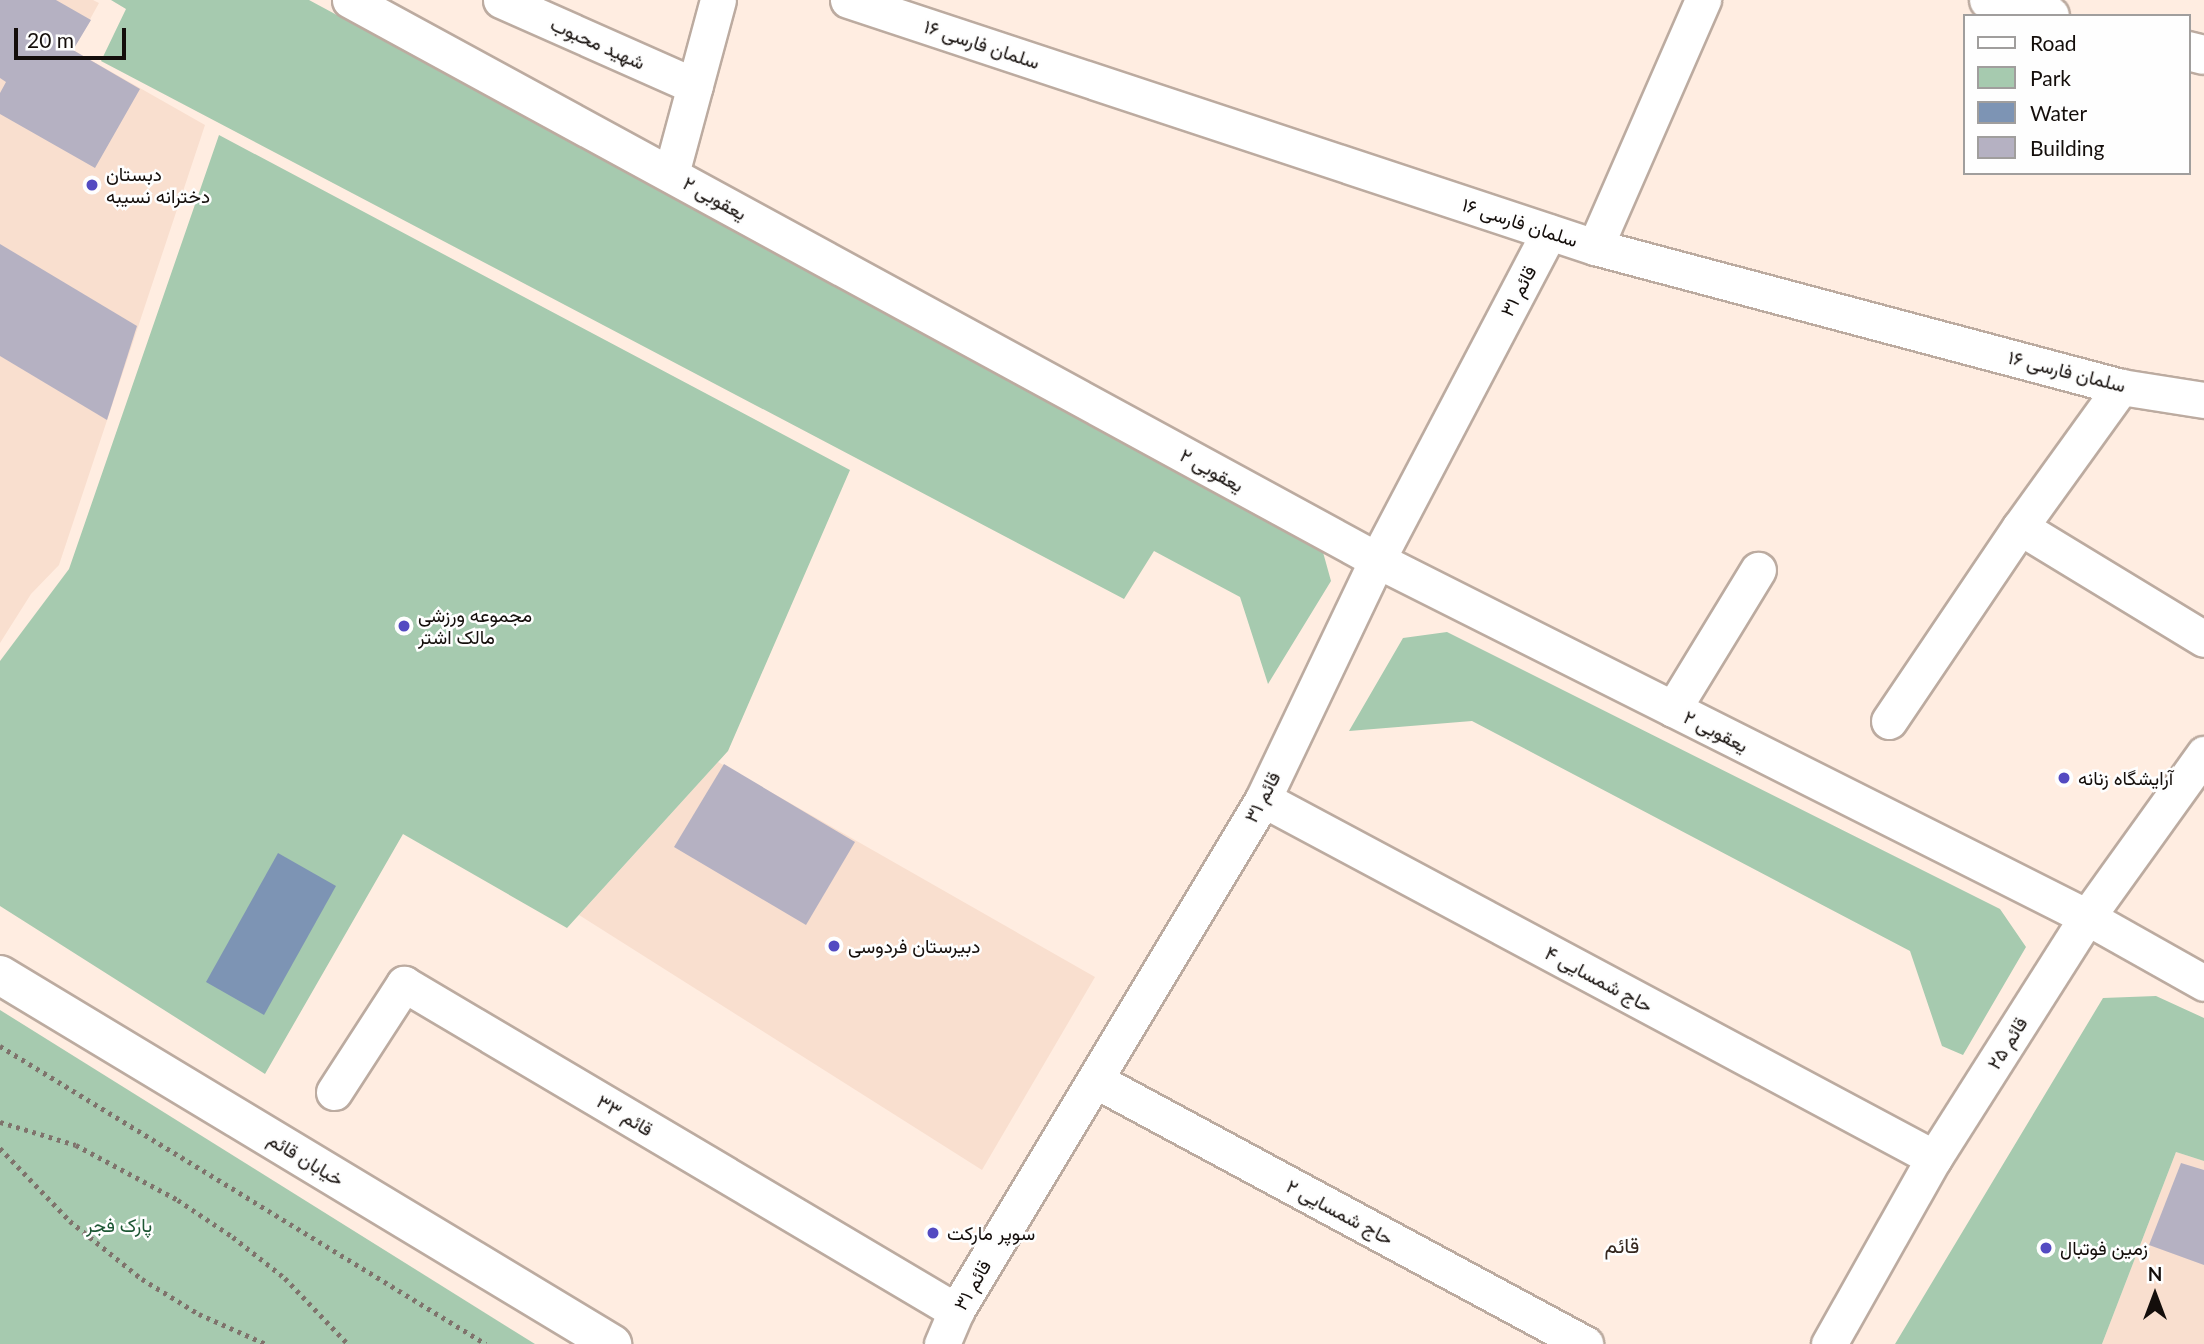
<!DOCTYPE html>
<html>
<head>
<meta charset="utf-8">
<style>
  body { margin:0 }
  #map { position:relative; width:2204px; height:1344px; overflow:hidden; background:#ffede1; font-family:Lato,Vazirmatn,sans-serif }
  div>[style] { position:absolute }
  .built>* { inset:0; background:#f9dfcf }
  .green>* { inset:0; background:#a6caaf }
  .water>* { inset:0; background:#7d94b4 }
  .building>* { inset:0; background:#b5b1c2 }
  .path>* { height:4.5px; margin-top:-2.25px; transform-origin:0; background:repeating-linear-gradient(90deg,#7f736c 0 3.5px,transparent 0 8.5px) }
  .roads { filter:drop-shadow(2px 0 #bcaba0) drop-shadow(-2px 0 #bcaba0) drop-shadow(0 2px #bcaba0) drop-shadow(0 -2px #bcaba0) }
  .minor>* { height:35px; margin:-17.5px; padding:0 17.5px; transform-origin:17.5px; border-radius:17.5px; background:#fff }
  .tertiary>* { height:38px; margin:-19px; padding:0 19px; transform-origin:19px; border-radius:19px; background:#fff }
  .dots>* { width:19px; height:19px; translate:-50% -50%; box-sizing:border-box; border:4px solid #fefefe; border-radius:50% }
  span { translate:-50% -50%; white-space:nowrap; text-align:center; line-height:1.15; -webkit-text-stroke:5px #fefefe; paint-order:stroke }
  .street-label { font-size:19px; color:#140e0b }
  .poi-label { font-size:19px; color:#140e0b }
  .left { translate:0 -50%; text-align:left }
  .park-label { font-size:19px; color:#1d5734 }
  .neighbourhood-label { font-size:21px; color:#35281f }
  .legend { position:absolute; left:1963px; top:14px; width:228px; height:161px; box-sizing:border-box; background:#fefefe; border:2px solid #a09e9d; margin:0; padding:9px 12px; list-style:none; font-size:21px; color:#140e0b }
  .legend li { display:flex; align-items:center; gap:14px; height:35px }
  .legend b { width:35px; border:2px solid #a09e9d }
  .north { position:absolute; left:2120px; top:1260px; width:70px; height:70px; -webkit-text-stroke:5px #fefefe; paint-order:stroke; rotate:0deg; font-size:19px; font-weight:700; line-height:28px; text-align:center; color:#140e0b }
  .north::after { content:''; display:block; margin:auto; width:24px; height:32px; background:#140e0b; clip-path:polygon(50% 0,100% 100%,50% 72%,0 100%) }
  .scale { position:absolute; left:14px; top:28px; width:112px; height:32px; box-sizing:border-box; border:4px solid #140e0b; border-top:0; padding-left:9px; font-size:21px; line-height:24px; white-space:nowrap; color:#140e0b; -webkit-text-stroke:5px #fefefe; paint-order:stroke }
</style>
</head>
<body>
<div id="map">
  <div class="built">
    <i style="clip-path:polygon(0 0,93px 0,99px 3px,73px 50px,205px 125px,59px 565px,31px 594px,0 643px)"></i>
    <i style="clip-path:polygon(718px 762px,1095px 977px,982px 1170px,579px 915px)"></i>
    <i style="clip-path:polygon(2176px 1152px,2204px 1161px,2204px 1344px,2102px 1344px)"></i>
  </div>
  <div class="green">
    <i style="clip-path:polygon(111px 0,309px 0,1321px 545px,1331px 581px,1268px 684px,1240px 597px,1154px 551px,1124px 599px,101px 61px,126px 9px)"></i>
    <i style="clip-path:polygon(219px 135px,850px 470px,728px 751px,567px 928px,403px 834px,265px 1074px,0 906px,0 661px,69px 569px)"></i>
    <i style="clip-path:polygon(1447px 632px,2000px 909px,2026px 947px,1963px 1055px,1942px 1046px,1910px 951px,1472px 721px,1349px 731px,1403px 638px)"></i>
    <i style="clip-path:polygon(2156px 996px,2204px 1018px,2204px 1161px,2176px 1152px,2102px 1344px,1895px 1344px,2103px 998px)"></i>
    <i style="clip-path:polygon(0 1010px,535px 1344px,0 1344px)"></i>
  </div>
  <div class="water">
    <i style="clip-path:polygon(278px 853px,336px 886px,264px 1015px,206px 982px)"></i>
  </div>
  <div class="building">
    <i style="clip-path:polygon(0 0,56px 0,91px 20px,73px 50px,140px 89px,95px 168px,0 114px,0 93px,6px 82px,0 78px)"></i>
    <i style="clip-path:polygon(0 244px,137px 326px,107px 420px,0 356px)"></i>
    <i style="clip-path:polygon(724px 764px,855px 842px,806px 925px,674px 847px)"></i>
    <i style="clip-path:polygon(2181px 1163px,2204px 1170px,2204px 1265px,2149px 1245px)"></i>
  </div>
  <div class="path">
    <i style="left:0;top:1046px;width:570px;rotate:31.52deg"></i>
    <i style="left:0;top:1122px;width:79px;rotate:16.8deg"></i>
    <i style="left:76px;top:1145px;width:116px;rotate:28.3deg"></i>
    <i style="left:178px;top:1200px;width:66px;rotate:33.9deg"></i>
    <i style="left:233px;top:1237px;width:66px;rotate:38.3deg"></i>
    <i style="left:285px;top:1278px;width:91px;rotate:46.3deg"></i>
    <i style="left:0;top:1148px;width:101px;rotate:46.2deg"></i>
    <i style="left:70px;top:1221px;width:92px;rotate:38.9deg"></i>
    <i style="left:142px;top:1279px;width:67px;rotate:31.6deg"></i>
    <i style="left:199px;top:1314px;width:73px;rotate:24.1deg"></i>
  </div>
  <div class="roads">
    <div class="minor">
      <i style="left:350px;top:0;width:1170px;rotate:28.6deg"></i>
      <i style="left:1377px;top:560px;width:795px;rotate:26.69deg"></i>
      <i style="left:2087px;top:917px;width:134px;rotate:29.4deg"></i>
      <i style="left:501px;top:0;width:212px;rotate:23.9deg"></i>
      <i style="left:848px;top:0;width:787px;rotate:18.3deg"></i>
      <i style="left:1595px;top:247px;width:544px;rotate:14.9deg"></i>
      <i style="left:2121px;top:387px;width:84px;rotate:8.9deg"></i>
      <i style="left:671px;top:174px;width:180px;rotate:-74.9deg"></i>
      <i style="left:1595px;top:247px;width:270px;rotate:-66.4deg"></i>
      <i style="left:2020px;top:527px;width:215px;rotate:31.3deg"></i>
      <i style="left:1673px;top:709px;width:163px;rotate:-58.6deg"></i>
      <i style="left:1889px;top:721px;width:234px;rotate:-56deg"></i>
      <i style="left:2020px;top:527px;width:173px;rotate:-54.2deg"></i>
      <i style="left:1263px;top:799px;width:761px;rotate:28.15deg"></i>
      <i style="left:1095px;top:1080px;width:557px;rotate:28.31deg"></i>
      <i style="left:334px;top:1092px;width:129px;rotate:-57.1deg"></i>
      <i style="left:404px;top:984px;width:642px;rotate:30.64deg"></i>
      <i style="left:942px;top:1344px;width:36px;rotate:-67deg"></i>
      <i style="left:956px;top:1311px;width:597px;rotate:-59.05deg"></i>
      <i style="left:1263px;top:799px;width:265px;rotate:-64.5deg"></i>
      <i style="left:1377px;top:560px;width:370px;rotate:-62.3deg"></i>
      <i style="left:1829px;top:1344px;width:214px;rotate:-60.6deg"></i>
      <i style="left:1934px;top:1158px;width:285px;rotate:-57.6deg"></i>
      <i style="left:2087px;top:917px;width:201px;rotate:-54.3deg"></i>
    </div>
    <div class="tertiary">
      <i style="left:1989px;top:0;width:63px;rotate:14.7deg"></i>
      <i style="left:2188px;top:51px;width:16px;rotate:14deg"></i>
      <i style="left:0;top:975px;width:715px;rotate:31.09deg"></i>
    </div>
  </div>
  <div class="dots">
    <i style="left:92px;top:185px;background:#534ac1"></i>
    <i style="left:404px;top:626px;background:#534ac1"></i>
    <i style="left:2064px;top:778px;background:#534ac1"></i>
    <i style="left:834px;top:946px;background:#534ac1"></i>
    <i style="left:933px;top:1233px;background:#534ac1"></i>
    <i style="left:2046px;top:1248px;background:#534ac1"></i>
  </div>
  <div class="street-label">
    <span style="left:598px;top:43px;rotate:24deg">شهید محبوب</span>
    <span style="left:982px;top:44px;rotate:18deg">سلمان فارسی ۱۶</span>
    <span style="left:715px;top:198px;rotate:29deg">یعقوبی ۲</span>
    <span style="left:1520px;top:222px;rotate:18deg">سلمان فارسی ۱۶</span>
    <span style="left:1518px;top:291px;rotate:-62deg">قائم ۳۱</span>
    <span style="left:2067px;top:371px;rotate:14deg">سلمان فارسی ۱۶</span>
    <span style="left:1212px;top:470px;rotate:29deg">یعقوبی ۲</span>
    <span style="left:1716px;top:731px;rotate:27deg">یعقوبی ۲</span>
    <span style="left:1262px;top:797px;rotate:-62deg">قائم ۳۱</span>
    <span style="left:1599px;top:979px;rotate:28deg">حاج شمسایی ۴</span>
    <span style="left:2007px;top:1043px;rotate:-58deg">قائم ۲۵</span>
    <span style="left:625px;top:1115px;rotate:31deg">قائم ۳۳</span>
    <span style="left:306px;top:1159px;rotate:31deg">خیابان قائم</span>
    <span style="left:1340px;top:1212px;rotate:28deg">حاج شمسایی ۲</span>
    <span style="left:972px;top:1285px;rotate:-60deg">قائم ۳۱</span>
  </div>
  <div class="poi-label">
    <span class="left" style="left:106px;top:185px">دبستان<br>دخترانه نسیبه</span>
    <span class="left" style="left:418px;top:626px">مجموعه ورزشی<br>مالک اشتر</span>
    <span class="left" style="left:2078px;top:778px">آرایشگاه زنانه</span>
    <span class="left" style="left:848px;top:946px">دبیرستان فردوسی</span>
    <span class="left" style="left:947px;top:1233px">سوپر مارکت</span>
    <span class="left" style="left:2060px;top:1248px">زمین فوتبال</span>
  </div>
  <div class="park-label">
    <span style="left:119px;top:1225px">پارک فجر</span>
  </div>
  <div class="neighbourhood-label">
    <span style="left:1622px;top:1245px">قائم</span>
  </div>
  <ul class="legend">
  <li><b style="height:9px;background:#fff"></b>Road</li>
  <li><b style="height:19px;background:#a6caaf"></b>Park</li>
  <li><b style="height:19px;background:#7d94b4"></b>Water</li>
  <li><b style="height:19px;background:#b5b1c2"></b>Building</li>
  </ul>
  <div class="north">N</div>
  <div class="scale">20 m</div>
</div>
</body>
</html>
